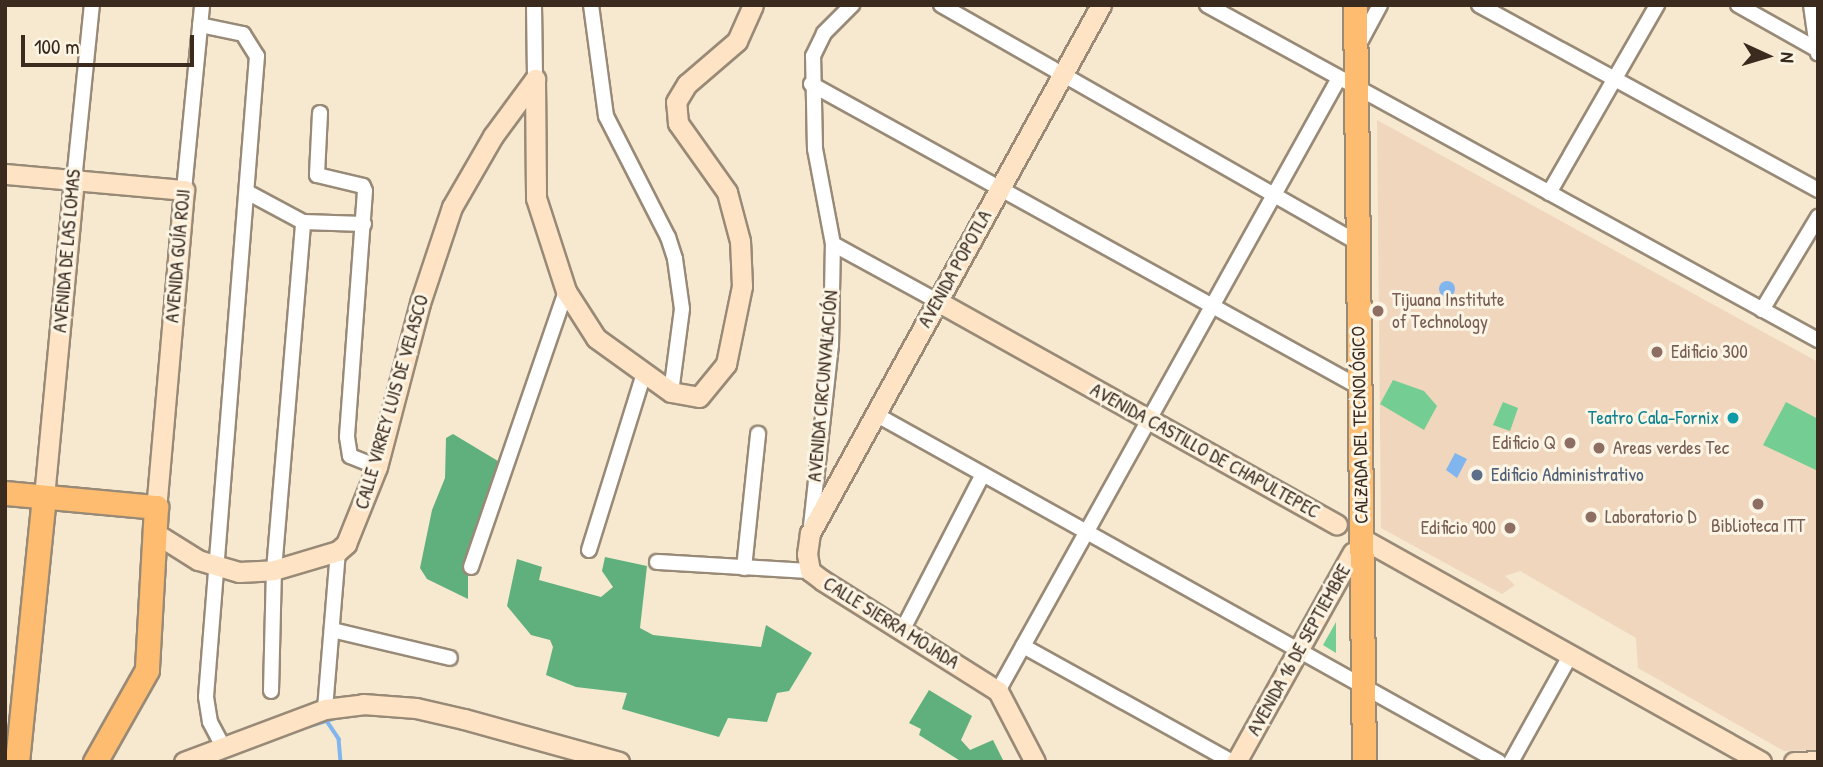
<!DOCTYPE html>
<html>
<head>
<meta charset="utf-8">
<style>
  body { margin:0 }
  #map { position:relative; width:1823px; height:767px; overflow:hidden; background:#f6e9d0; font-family:"Patrick Hand",sans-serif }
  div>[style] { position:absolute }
  .built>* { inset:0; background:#efd6bc }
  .green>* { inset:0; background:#74cd93 }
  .forest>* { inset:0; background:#5fb07d }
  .water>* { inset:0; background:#81b5ee }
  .round { border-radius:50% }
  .stream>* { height:3.5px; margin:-1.75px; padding:0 1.75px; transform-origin:1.75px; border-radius:1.75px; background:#81b5ee }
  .roads { filter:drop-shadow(2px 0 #988a77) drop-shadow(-2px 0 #988a77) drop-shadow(0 2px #988a77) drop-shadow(0 -2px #988a77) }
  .street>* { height:14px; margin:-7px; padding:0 7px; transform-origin:7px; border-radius:7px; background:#fff }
  .secondary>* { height:19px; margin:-9.5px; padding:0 9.5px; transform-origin:9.5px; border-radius:9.5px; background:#fee4c5 }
  .primary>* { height:23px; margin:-11.5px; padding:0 11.5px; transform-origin:11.5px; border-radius:11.5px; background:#fdbc6f }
  .dots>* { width:19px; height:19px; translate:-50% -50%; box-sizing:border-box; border:4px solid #fcf5e5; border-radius:50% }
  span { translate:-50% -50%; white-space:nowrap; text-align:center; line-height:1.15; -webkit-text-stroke:6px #fcf5e5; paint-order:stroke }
  .street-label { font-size:19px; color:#3b2a1e }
  .education-label { font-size:19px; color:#785e54 }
  .left { translate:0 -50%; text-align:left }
  .right { translate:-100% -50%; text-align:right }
  .culture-label { font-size:19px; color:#0d838f }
  .service-label { font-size:19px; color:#4e5e75 }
  .frame { position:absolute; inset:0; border:7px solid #3b2a1e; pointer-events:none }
  .north { position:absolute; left:1732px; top:21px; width:70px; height:70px; -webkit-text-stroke:5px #fcf5e5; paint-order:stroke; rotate:94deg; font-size:19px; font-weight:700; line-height:28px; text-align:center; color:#3b2a1e }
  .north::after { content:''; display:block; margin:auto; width:24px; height:32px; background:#3b2a1e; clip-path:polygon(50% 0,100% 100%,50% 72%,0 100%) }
  .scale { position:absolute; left:21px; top:35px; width:173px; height:32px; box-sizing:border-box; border:4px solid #3b2a1e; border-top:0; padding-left:9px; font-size:21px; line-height:24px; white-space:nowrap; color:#3b2a1e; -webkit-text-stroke:5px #fcf5e5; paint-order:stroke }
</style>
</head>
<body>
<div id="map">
  <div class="built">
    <i style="clip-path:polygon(1377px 120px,1818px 362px,1818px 750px,1784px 751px,1638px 668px,1636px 638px,1520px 571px,1505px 576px,1515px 585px,1502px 594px,1381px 528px)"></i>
  </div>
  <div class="green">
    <i style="clip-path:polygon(1393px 380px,1424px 391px,1437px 406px,1424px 430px,1380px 404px)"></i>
    <i style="clip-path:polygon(1503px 402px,1518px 408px,1510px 431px,1493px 425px)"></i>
    <i style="clip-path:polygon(1786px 402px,1818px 419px,1818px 471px,1763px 445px)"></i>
    <i style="clip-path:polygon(1336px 622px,1336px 653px,1323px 645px)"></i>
  </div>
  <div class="forest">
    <i style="clip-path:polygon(453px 434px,498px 461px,468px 569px,468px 599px,427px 579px,420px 568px,432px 510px,445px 478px,446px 438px)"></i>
    <i style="clip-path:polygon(605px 557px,647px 566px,640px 628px,653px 635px,761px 647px,766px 625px,812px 653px,789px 691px,777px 693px,767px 722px,728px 718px,719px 737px,622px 709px,627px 693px,576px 687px,546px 675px,553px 647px,550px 640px,531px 635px,507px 606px,517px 559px,542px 567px,539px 580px,601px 597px,613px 587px,602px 571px)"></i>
    <i style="clip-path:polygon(929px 690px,972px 716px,961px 740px,970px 750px,993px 740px,1004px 762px,962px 762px,919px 735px,921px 729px,909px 723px)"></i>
  </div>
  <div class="water">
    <i class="round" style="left:1439px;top:281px;width:16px;height:16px"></i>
    <i style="clip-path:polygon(1455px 453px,1467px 459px,1457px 478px,1446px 470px)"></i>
  </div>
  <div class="stream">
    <i style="left:327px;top:721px;width:22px;rotate:56deg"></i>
    <i style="left:339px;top:739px;width:23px;rotate:85deg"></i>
    <i style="left:300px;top:729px;width:48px;rotate:-16.9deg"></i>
  </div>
  <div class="roads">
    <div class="street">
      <i style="left:534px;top:5px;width:74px;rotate:89.2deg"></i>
      <i style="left:591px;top:5px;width:112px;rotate:82.3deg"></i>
      <i style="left:606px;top:116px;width:136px;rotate:62.9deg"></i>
      <i style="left:668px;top:237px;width:23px;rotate:72deg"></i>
      <i style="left:675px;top:259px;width:50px;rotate:82deg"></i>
      <i style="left:682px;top:309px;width:84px;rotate:97.5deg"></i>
      <i style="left:941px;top:5px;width:480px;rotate:29.7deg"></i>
      <i style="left:1207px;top:5px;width:697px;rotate:28.74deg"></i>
      <i style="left:1479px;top:5px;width:386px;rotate:28.6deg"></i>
      <i style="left:1738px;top:5px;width:92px;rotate:29.4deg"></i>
      <i style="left:1811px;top:5px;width:49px;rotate:81.9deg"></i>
      <i style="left:200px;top:25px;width:44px;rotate:11.8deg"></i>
      <i style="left:243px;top:34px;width:26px;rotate:58deg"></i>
      <i style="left:257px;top:56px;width:643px;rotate:94.55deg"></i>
      <i style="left:206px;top:697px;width:25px;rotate:81deg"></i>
      <i style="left:210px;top:722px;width:27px;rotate:62deg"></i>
      <i style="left:1358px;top:46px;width:47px;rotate:-61.8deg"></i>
      <i style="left:811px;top:84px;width:626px;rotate:28.94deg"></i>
      <i style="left:320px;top:113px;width:62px;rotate:92.8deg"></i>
      <i style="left:317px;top:175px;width:47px;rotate:13.4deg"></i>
      <i style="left:363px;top:186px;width:5px;rotate:68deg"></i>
      <i style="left:365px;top:191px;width:247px;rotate:94.2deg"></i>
      <i style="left:347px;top:437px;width:19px;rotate:81deg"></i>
      <i style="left:350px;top:456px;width:29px;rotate:22deg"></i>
      <i style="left:74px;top:181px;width:177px;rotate:-84.2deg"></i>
      <i style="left:184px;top:190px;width:186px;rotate:-84.4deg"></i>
      <i style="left:247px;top:192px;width:64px;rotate:28.2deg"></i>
      <i style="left:303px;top:222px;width:61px;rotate:1.9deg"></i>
      <i style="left:1549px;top:193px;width:217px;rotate:-60.1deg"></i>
      <i style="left:833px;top:244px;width:119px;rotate:28.7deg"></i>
      <i style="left:1762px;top:310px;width:109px;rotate:-58.9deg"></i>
      <i style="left:877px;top:415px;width:712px;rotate:29.16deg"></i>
      <i style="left:811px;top:526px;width:182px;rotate:-83.7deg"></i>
      <i style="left:831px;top:345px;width:101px;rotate:-88.9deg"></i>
      <i style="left:833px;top:244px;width:97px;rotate:-100.7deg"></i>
      <i style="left:815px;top:149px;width:93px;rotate:-91.2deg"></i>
      <i style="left:813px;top:56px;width:25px;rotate:-64deg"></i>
      <i style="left:824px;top:33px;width:40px;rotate:-45deg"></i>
      <i style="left:589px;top:550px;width:185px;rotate:-72.7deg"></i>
      <i style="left:657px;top:562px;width:153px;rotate:3.4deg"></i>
      <i style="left:471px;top:567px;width:292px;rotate:-71deg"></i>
      <i style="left:744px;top:568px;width:135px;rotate:-84deg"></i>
      <i style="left:903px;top:629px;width:174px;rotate:-62.7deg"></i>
      <i style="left:332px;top:630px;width:121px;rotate:13.3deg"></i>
      <i style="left:1023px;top:646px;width:239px;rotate:29deg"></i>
      <i style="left:271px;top:691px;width:121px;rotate:-88.6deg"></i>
      <i style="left:274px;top:570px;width:349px;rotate:-85.2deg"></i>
      <i style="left:998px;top:691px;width:701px;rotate:-60.91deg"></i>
      <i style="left:325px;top:709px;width:159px;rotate:-85.3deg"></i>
      <i style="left:1511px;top:762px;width:121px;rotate:-60.9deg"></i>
    </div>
    <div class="secondary">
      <i style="left:535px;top:79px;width:119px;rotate:89.5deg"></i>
      <i style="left:536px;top:198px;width:98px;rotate:72.1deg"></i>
      <i style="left:566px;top:291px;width:56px;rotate:57.4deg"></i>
      <i style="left:596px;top:338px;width:92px;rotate:35.8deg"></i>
      <i style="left:671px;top:392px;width:28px;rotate:10deg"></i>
      <i style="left:699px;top:397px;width:43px;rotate:-50.7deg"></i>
      <i style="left:726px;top:364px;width:80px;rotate:-78.4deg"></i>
      <i style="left:742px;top:286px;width:45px;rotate:-92.5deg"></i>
      <i style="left:740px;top:241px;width:51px;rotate:-104.9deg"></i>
      <i style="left:727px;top:192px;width:85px;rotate:-125.4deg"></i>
      <i style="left:678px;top:123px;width:21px;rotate:-95deg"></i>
      <i style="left:676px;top:102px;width:21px;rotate:-59deg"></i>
      <i style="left:687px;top:84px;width:66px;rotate:-40.7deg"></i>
      <i style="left:737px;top:41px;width:39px;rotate:-66deg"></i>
      <i style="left:5px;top:174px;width:180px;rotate:5.1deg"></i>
      <i style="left:184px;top:190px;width:318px;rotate:95deg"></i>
      <i style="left:937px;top:301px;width:458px;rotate:29.2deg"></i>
      <i style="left:44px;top:497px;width:317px;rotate:-84.6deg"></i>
      <i style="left:155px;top:533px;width:51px;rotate:32.1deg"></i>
      <i style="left:198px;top:560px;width:43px;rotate:16.3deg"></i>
      <i style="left:239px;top:572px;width:35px;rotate:-3deg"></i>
      <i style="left:274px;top:570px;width:67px;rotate:-16.5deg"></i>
      <i style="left:338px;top:551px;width:11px;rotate:-41deg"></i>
      <i style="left:346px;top:544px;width:83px;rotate:-68.1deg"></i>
      <i style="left:377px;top:467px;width:170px;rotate:-75.3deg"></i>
      <i style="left:420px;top:303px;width:101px;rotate:-71.6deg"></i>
      <i style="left:452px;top:207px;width:82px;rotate:-60deg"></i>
      <i style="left:493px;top:136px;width:71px;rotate:-53.6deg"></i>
      <i style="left:1361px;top:538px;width:458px;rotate:29.2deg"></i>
      <i style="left:184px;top:762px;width:151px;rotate:-20.6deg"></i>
      <i style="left:325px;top:709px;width:38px;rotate:-7deg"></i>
      <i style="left:363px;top:704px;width:53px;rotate:4.3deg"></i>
      <i style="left:416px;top:708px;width:49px;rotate:12.9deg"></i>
      <i style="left:464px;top:719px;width:161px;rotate:15.5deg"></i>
      <i style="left:1035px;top:762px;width:80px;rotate:-117.5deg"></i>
      <i style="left:998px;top:691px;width:208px;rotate:-147.8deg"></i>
      <i style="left:822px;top:580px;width:15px;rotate:-143deg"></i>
      <i style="left:810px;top:571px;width:17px;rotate:-100deg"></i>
      <i style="left:807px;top:554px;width:21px;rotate:-82deg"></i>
      <i style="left:810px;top:533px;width:603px;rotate:-61.14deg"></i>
      <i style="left:1236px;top:762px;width:240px;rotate:-60.9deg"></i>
      <i style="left:1794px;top:762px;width:24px;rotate:-2deg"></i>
    </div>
    <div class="primary">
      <i style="left:1355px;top:5px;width:757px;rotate:89.32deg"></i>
      <i style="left:5px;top:493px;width:152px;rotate:5.3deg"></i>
      <i style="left:156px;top:507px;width:163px;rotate:93.2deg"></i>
      <i style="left:147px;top:670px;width:106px;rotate:119.5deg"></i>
      <i style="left:17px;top:762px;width:266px;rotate:-84.2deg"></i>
    </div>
  </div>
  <div class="dots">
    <i style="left:1378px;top:311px;background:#8d6e63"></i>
    <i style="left:1657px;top:352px;background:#8d6e63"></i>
    <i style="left:1733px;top:418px;background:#0f9aa8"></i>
    <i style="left:1570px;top:443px;background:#8d6e63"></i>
    <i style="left:1599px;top:448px;background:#8d6e63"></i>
    <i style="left:1477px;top:475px;background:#5c6f8a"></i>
    <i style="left:1758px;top:504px;background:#8d6e63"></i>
    <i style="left:1591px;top:517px;background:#8d6e63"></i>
    <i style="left:1510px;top:528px;background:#8d6e63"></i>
  </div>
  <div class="street-label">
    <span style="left:67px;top:251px;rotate:-85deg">AVENIDA DE LAS LOMAS</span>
    <span style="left:178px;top:256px;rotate:-85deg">AVENIDA GUÍA ROJI</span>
    <span style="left:955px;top:269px;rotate:-61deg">AVENIDA POPOTLA</span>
    <span style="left:823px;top:386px;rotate:-85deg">AVENIDA CIRCUNVALACIÓN</span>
    <span style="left:392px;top:402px;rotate:-74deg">CALLE VIRREY LUIS DE VELASCO</span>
    <span style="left:1360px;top:425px;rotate:-91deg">CALZADA DEL TECNOLÓGICO</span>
    <span style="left:1205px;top:451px;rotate:29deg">AVENIDA CASTILLO DE CHAPULTEPEC</span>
    <span style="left:891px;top:623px;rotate:32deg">CALLE SIERRA MOJADA</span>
    <span style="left:1299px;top:650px;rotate:-61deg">AVENIDA 16 DE SEPTIEMBRE</span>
  </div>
  <div class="education-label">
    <span class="left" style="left:1392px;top:311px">Tijuana Institute<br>of Technology</span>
    <span class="left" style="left:1671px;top:352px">Edificio 300</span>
    <span class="right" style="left:1556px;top:443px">Edificio Q</span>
    <span class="left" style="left:1613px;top:448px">Areas verdes Tec</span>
    <span class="left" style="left:1605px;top:517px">Laboratorio D</span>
    <span style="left:1758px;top:526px">Biblioteca ITT</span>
    <span class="right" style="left:1496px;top:528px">Edificio 900</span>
  </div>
  <div class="culture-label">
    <span class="right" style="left:1719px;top:418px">Teatro Cala-Fornix</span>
  </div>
  <div class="service-label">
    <span class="left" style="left:1491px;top:475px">Edificio Administrativo</span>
  </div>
  <div class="frame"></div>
  <div class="north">N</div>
  <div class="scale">100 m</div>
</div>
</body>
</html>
